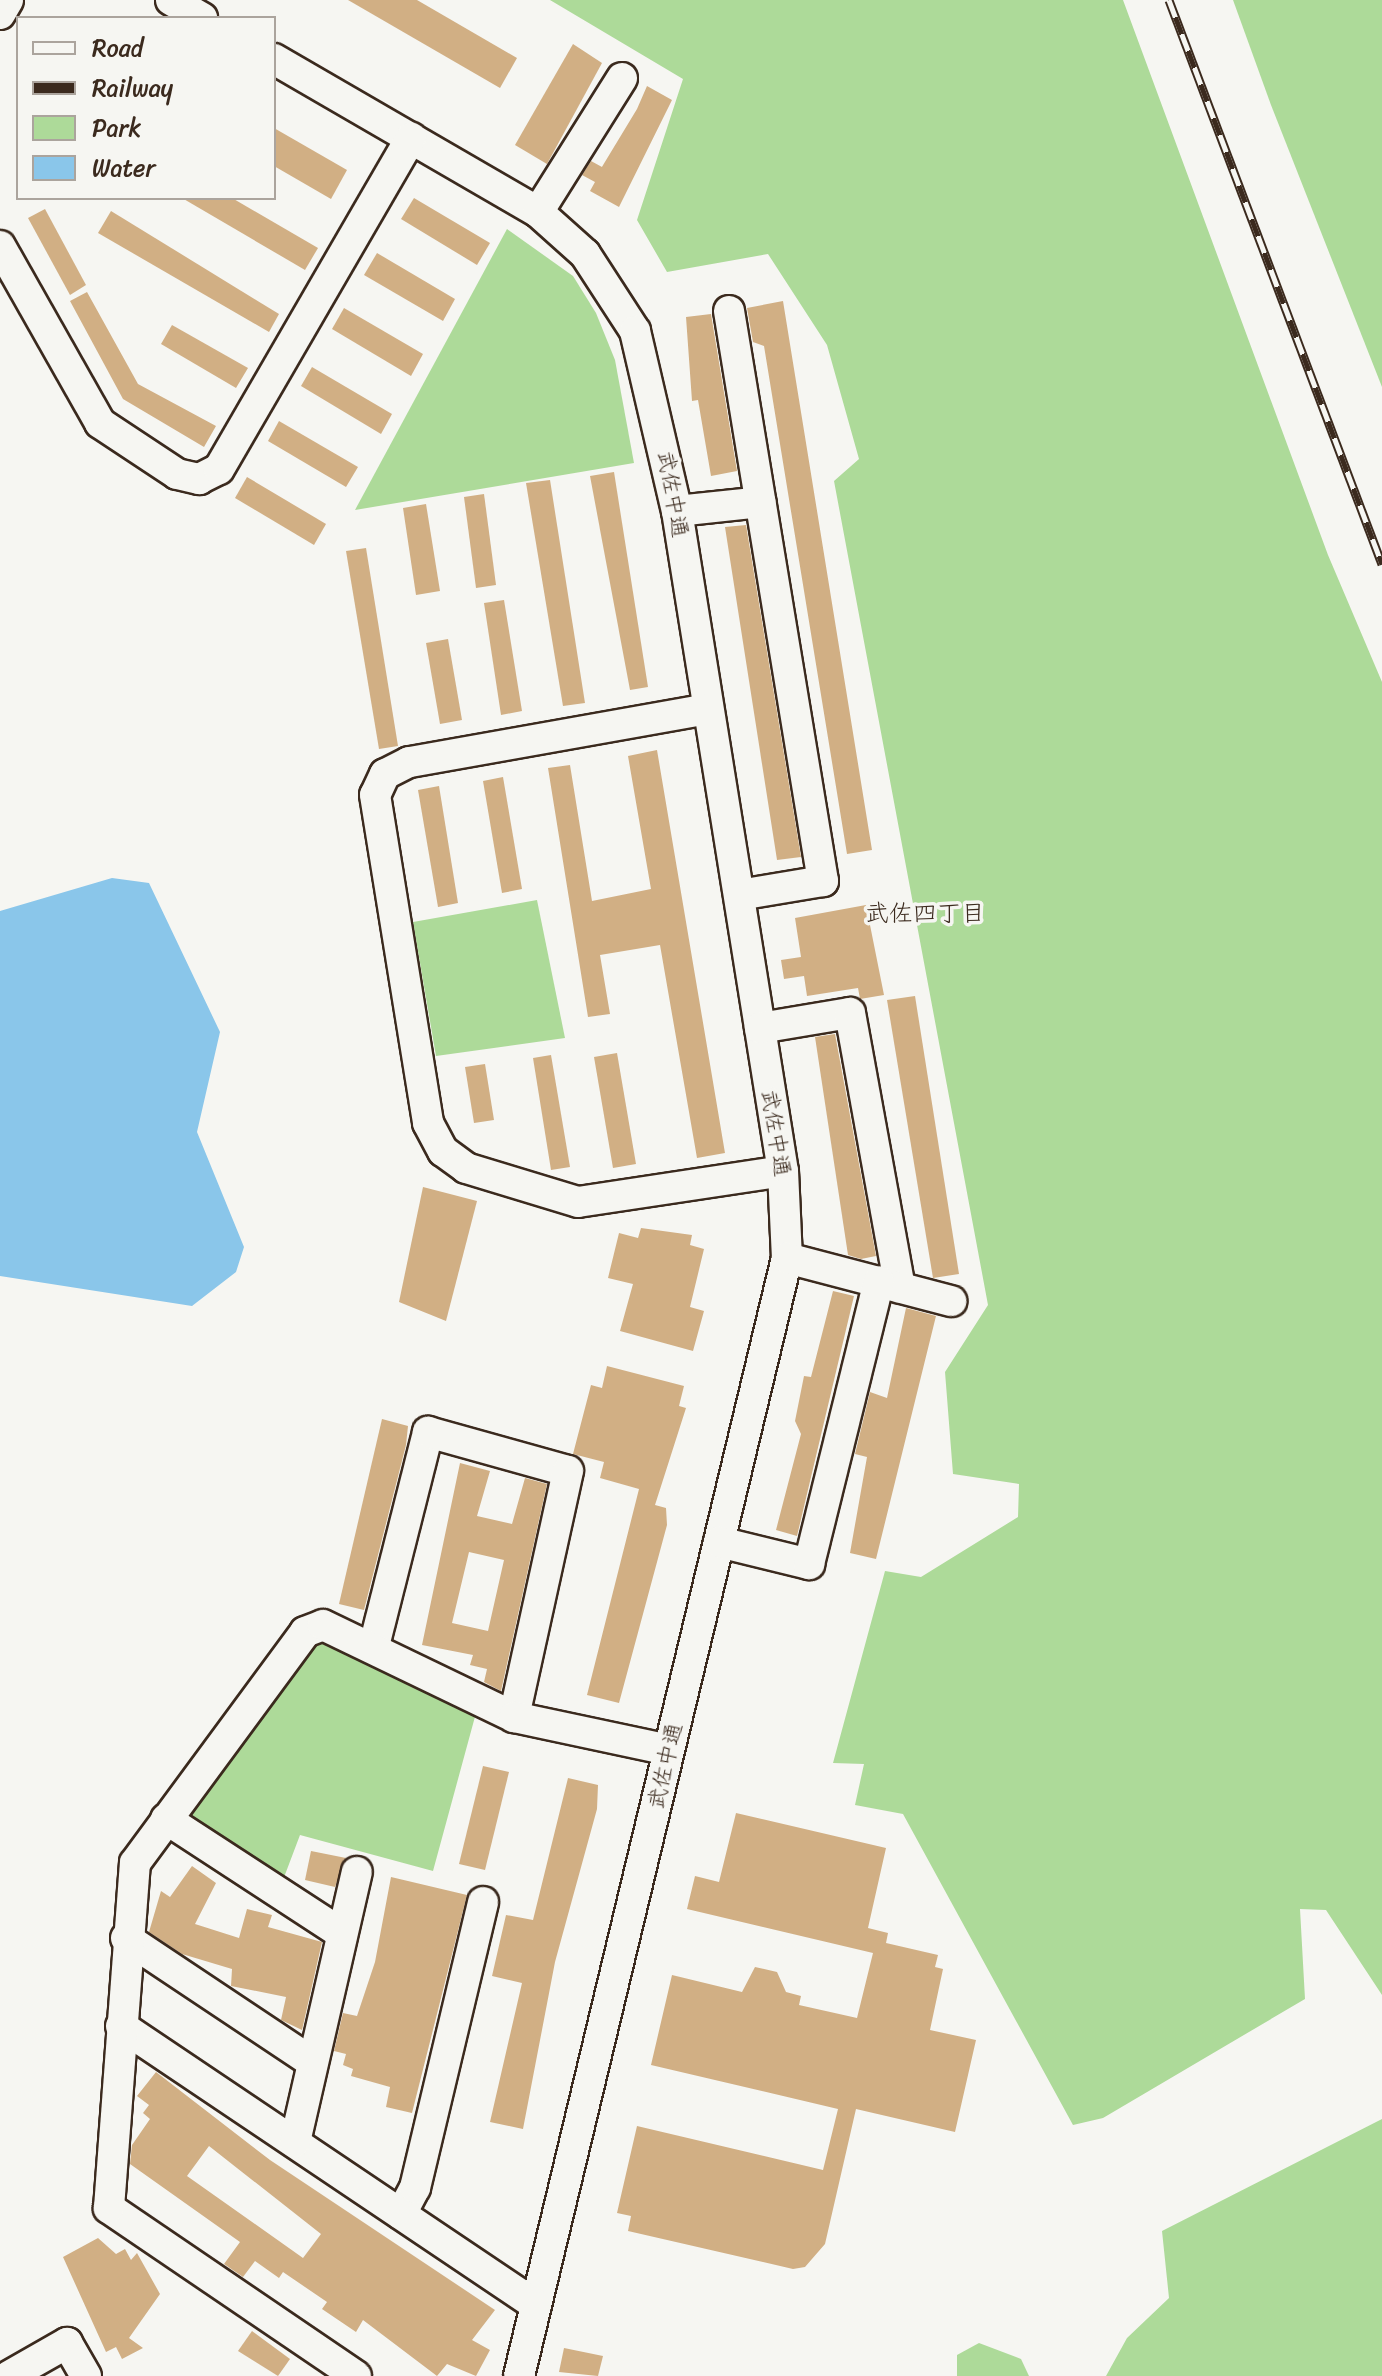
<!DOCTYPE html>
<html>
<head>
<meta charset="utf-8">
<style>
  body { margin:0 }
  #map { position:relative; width:1382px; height:2376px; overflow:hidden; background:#f6f6f2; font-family:Sriracha,"Klee One",sans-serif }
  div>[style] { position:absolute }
  .green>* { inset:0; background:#adda99 }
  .water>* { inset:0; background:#8ac6ea }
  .building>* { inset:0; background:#d1af84 }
  .roads { filter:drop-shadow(2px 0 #3b2a1e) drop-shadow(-2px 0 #3b2a1e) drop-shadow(0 2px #3b2a1e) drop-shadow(0 -2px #3b2a1e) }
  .minor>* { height:30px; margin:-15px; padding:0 15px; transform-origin:15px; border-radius:15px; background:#f6f6f2 }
  .rail>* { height:9px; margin-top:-4.5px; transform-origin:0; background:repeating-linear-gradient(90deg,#f6f6f2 0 18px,#3b2a1e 0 36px); box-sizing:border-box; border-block:2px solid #3b2a1e }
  span { translate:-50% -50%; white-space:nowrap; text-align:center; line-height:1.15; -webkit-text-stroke:7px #f6f6f2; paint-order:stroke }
  .street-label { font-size:22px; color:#3b2a1e }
  .neighbourhood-label { font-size:24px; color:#3b2a1e }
  .legend { position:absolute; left:16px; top:16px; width:260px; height:184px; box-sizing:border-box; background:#f6f6f2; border:2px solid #aba49d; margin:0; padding:10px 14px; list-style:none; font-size:24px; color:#3b2a1e }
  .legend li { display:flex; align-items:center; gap:16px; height:40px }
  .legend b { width:40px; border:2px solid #aba49d }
</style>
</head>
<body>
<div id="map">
  <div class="green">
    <i style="clip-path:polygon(550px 0,1123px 0,1328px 555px,1382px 682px,1382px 1995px,1326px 1910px,1300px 1909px,1305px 1999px,1103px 2118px,1073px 2125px,903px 1814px,855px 1805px,864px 1764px,833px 1763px,885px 1571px,921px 1577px,1018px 1517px,1019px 1484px,953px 1474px,945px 1372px,988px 1305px,834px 481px,859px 459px,827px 345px,768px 254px,667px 272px,637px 220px,683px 79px)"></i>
    <i style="clip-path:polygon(1233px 0,1382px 0,1382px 387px,1271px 105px)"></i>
    <i style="clip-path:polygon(507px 229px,573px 276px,596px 313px,615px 360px,634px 463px,355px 510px)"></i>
    <i style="clip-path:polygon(537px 900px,565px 1038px,436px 1056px,413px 922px)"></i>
    <i style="clip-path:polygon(330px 1636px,476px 1713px,433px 1871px,300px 1835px,283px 1880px,187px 1813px,300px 1648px)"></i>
    <i style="clip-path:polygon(1382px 2119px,1382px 2376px,1106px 2376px,1127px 2338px,1169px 2298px,1162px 2231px)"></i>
    <i style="clip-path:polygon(979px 2343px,1021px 2359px,1029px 2376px,957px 2376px,957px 2355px)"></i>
  </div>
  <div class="water">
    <i style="clip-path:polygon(112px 878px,149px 883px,220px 1032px,197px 1132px,244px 1247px,236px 1272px,192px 1306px,0 1276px,0 911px)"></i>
  </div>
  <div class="building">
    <i style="clip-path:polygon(348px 0,417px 0,517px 58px,500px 88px)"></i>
    <i style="clip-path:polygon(573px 44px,602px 63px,547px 164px,515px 145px)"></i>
    <i style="clip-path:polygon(647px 86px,672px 100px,619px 207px,590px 191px,595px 182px,582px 175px,591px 161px,602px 167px,594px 180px,637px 109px)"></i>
    <i style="clip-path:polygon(274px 128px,347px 170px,331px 199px,274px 166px)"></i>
    <i style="clip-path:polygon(182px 198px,232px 198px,318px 248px,305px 270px)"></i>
    <i style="clip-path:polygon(414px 198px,490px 243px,477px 265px,401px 219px)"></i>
    <i style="clip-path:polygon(45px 209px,86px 285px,70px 295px,28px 218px)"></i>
    <i style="clip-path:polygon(111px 211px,279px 314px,269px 332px,98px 233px)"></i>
    <i style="clip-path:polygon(377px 253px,455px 299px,443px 321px,364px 275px)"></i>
    <i style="clip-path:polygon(87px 292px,138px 384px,216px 426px,204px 447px,123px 399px,70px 301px)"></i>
    <i style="clip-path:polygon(783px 301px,872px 850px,847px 854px,764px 346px,753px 342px,747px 308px)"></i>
    <i style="clip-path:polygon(344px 308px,423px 354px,411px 376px,332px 329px)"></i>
    <i style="clip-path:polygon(711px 314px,737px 471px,711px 476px,698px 400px,692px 401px,686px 317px)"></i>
    <i style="clip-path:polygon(172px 325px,248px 368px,236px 388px,161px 344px)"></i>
    <i style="clip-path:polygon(312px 367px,392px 414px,381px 434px,301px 386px)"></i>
    <i style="clip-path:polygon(279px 421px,358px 467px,346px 487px,268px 441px)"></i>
    <i style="clip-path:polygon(614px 472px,648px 687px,630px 690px,590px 476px)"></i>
    <i style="clip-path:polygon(247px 477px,326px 524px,314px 545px,235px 498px)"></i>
    <i style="clip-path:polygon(550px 480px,585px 703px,563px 706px,526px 483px)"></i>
    <i style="clip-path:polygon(484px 494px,496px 585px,476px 588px,464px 497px)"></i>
    <i style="clip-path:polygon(426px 504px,440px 591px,416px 595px,403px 508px)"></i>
    <i style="clip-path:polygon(746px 525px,801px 857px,777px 860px,725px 527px)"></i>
    <i style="clip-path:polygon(366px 548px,398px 746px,379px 749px,346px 551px)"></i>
    <i style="clip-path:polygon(504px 600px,522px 711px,501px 715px,484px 603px)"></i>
    <i style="clip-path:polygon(448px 639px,462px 720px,440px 724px,426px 643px)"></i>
    <i style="clip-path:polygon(657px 750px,725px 1153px,697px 1158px,660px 945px,600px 955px,610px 1014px,588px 1017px,548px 768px,570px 765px,592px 901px,651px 889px,628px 756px)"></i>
    <i style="clip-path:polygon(503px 777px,522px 889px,502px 893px,483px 781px)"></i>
    <i style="clip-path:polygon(439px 786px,458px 903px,438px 907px,418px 790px)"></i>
    <i style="clip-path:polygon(866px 905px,884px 995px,860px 999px,858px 988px,807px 996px,804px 976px,784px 979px,781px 960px,801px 957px,795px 918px)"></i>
    <i style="clip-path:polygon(915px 996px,959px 1274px,933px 1278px,887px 1000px)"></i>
    <i style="clip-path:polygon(835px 1034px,876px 1256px,861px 1259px,848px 1255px,815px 1037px)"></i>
    <i style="clip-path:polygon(617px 1053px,636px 1164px,613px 1168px,594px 1057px)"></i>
    <i style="clip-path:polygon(551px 1055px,570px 1167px,551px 1170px,533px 1058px)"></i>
    <i style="clip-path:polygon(485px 1064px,494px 1120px,474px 1123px,465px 1067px)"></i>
    <i style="clip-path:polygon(423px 1187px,477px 1201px,446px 1321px,399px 1302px)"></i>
    <i style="clip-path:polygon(641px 1228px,692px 1235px,690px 1245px,704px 1249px,690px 1307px,704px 1311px,693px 1351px,620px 1331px,633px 1284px,608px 1278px,619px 1233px,638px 1238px)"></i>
    <i style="clip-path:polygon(833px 1291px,854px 1296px,797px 1536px,776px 1530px,801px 1434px,795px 1421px,804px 1376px,811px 1377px)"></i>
    <i style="clip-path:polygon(906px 1308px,936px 1316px,876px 1559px,850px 1553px,867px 1457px,855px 1454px,870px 1392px,887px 1398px)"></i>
    <i style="clip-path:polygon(607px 1366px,684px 1386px,679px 1406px,686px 1408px,655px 1505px,666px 1508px,667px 1525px,619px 1703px,587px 1695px,639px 1489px,600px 1478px,604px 1462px,573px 1454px,591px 1385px,602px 1388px)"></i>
    <i style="clip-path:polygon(382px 1419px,408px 1426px,406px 1445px,364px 1610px,339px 1604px)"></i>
    <i style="clip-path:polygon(evenodd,460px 1463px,490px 1471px,477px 1516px,512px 1524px,525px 1478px,547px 1484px,501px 1691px,484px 1682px,487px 1669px,470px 1665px,473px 1655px,422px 1645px,460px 1463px,469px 1552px,504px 1560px,488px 1631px,452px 1623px,469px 1552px)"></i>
    <i style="clip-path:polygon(483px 1766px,509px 1772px,485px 1870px,459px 1864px)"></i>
    <i style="clip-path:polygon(568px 1778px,598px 1785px,597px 1809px,555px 1962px,523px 2129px,490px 2122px,522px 1983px,492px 1976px,506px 1915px,533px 1920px)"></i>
    <i style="clip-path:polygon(736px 1813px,886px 1848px,868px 1928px,888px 1933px,886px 1943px,938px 1955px,935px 1967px,943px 1969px,930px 2030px,976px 2040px,955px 2132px,856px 2109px,825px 2244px,805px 2267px,793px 2269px,628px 2231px,631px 2216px,617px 2213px,637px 2126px,823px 2170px,838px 2109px,651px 2065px,672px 1975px,742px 1992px,755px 1967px,777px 1972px,786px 1992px,801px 1996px,799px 2005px,857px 2018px,873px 1953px,687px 1909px,695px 1876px,719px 1882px)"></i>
    <i style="clip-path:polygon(311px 1851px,346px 1858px,335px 1887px,305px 1880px)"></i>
    <i style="clip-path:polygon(192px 1866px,216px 1883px,195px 1924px,239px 1938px,247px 1909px,272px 1915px,268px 1927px,322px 1942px,302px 2030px,281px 2020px,286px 1997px,231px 1986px,232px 1969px,182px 1954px,149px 1932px,161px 1891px,170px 1897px)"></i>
    <i style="clip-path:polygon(391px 1877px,467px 1895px,412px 2113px,386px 2107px,390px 2087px,351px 2076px,353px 2069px,343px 2065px,346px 2054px,334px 2051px,343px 2013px,357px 2016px,375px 1962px)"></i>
    <i style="clip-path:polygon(evenodd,156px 2072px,270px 2160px,495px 2310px,472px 2340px,490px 2350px,476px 2376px,447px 2364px,437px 2376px,363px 2320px,356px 2332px,322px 2309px,327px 2302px,283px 2272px,279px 2278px,255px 2261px,243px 2277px,224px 2264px,240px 2242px,130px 2164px,132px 2145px,150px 2119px,143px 2113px,149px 2105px,137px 2096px,156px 2072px,209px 2146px,321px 2234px,303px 2258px,187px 2176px,209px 2146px)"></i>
    <i style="clip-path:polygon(98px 2238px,116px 2254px,125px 2249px,131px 2260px,137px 2253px,160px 2294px,129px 2338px,143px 2348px,122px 2359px,116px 2347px,106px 2352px,63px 2257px)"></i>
    <i style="clip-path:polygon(252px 2331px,290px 2359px,278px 2376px,238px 2351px)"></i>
    <i style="clip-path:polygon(564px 2348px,603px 2356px,598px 2376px,559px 2372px)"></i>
  </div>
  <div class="roads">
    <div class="minor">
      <i style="left:171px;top:0;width:36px;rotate:30deg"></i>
      <i style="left:0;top:14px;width:16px;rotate:-60deg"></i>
      <i style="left:274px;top:59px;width:305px;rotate:30.1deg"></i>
      <i style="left:538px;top:212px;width:63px;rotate:41.8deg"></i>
      <i style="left:585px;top:254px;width:92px;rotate:57deg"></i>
      <i style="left:635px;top:331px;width:185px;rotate:76.9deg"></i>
      <i style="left:677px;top:511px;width:668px;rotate:80.88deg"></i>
      <i style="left:783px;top:1171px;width:87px;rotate:87.4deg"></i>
      <i style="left:787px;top:1258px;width:1150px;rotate:103.48deg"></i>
      <i style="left:538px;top:212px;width:158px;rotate:-57.9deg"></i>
      <i style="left:0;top:246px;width:203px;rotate:60.5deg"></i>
      <i style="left:100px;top:423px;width:92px;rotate:33.5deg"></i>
      <i style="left:177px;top:474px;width:23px;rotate:13deg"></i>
      <i style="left:199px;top:479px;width:22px;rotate:-27deg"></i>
      <i style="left:219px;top:469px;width:383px;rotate:-59.9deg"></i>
      <i style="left:729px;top:311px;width:578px;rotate:80.64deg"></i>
      <i style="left:823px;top:881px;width:85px;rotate:170.5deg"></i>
      <i style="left:677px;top:511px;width:84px;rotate:-6.1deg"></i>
      <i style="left:708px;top:709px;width:304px;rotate:169.9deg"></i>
      <i style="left:409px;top:762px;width:27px;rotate:153deg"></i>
      <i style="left:385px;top:774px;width:23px;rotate:115deg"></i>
      <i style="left:375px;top:795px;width:332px;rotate:80.8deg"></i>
      <i style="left:428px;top:1123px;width:32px;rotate:62deg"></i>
      <i style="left:443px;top:1151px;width:29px;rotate:36deg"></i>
      <i style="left:466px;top:1168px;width:117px;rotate:16.9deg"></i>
      <i style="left:578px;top:1202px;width:207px;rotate:-8.6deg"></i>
      <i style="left:760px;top:1028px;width:91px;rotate:-9.5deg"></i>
      <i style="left:850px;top:1013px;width:279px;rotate:79.7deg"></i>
      <i style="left:787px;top:1258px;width:170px;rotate:14.7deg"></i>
      <i style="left:719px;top:1542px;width:93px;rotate:13.7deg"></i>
      <i style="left:809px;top:1564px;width:291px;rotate:-76.1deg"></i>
      <i style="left:374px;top:1646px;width:221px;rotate:-75.8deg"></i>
      <i style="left:428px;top:1432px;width:145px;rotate:15.6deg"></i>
      <i style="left:568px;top:1471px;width:252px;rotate:102.4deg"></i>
      <i style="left:166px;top:1819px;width:209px;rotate:33.1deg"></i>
      <i style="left:126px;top:1938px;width:224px;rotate:33.7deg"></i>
      <i style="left:121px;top:2026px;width:500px;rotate:33.91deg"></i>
      <i style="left:295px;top:2142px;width:277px;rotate:-77.1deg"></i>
      <i style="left:401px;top:2214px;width:30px;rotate:-62deg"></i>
      <i style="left:415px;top:2188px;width:294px;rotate:-76.6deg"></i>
      <i style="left:9px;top:2376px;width:67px;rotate:-29.6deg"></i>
      <i style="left:67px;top:2343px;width:38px;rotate:60deg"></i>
      <i style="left:356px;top:2376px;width:299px;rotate:-145.8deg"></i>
      <i style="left:109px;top:2208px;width:346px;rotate:-85.7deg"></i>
      <i style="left:135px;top:1863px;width:287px;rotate:-53.6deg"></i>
      <i style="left:305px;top:1632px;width:19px;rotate:-21deg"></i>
      <i style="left:323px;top:1625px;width:212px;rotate:25.7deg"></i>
      <i style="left:514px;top:1717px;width:158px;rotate:12deg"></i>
    </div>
  </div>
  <div class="rail">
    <i style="left:1169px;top:0;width:603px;rotate:69.31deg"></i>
  </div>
  <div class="street-label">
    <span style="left:673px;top:494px;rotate:80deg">武佐中通</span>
    <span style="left:776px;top:1133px;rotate:81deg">武佐中通</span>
    <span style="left:665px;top:1766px;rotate:-77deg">武佐中通</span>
  </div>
  <div class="neighbourhood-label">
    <span style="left:925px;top:914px">武佐四丁目</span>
  </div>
  <ul class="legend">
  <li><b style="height:10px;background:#f6f6f2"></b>Road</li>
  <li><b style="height:10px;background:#3b2a1e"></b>Railway</li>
  <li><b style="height:22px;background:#adda99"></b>Park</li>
  <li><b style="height:22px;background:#8ac6ea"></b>Water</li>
  </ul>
</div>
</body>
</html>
